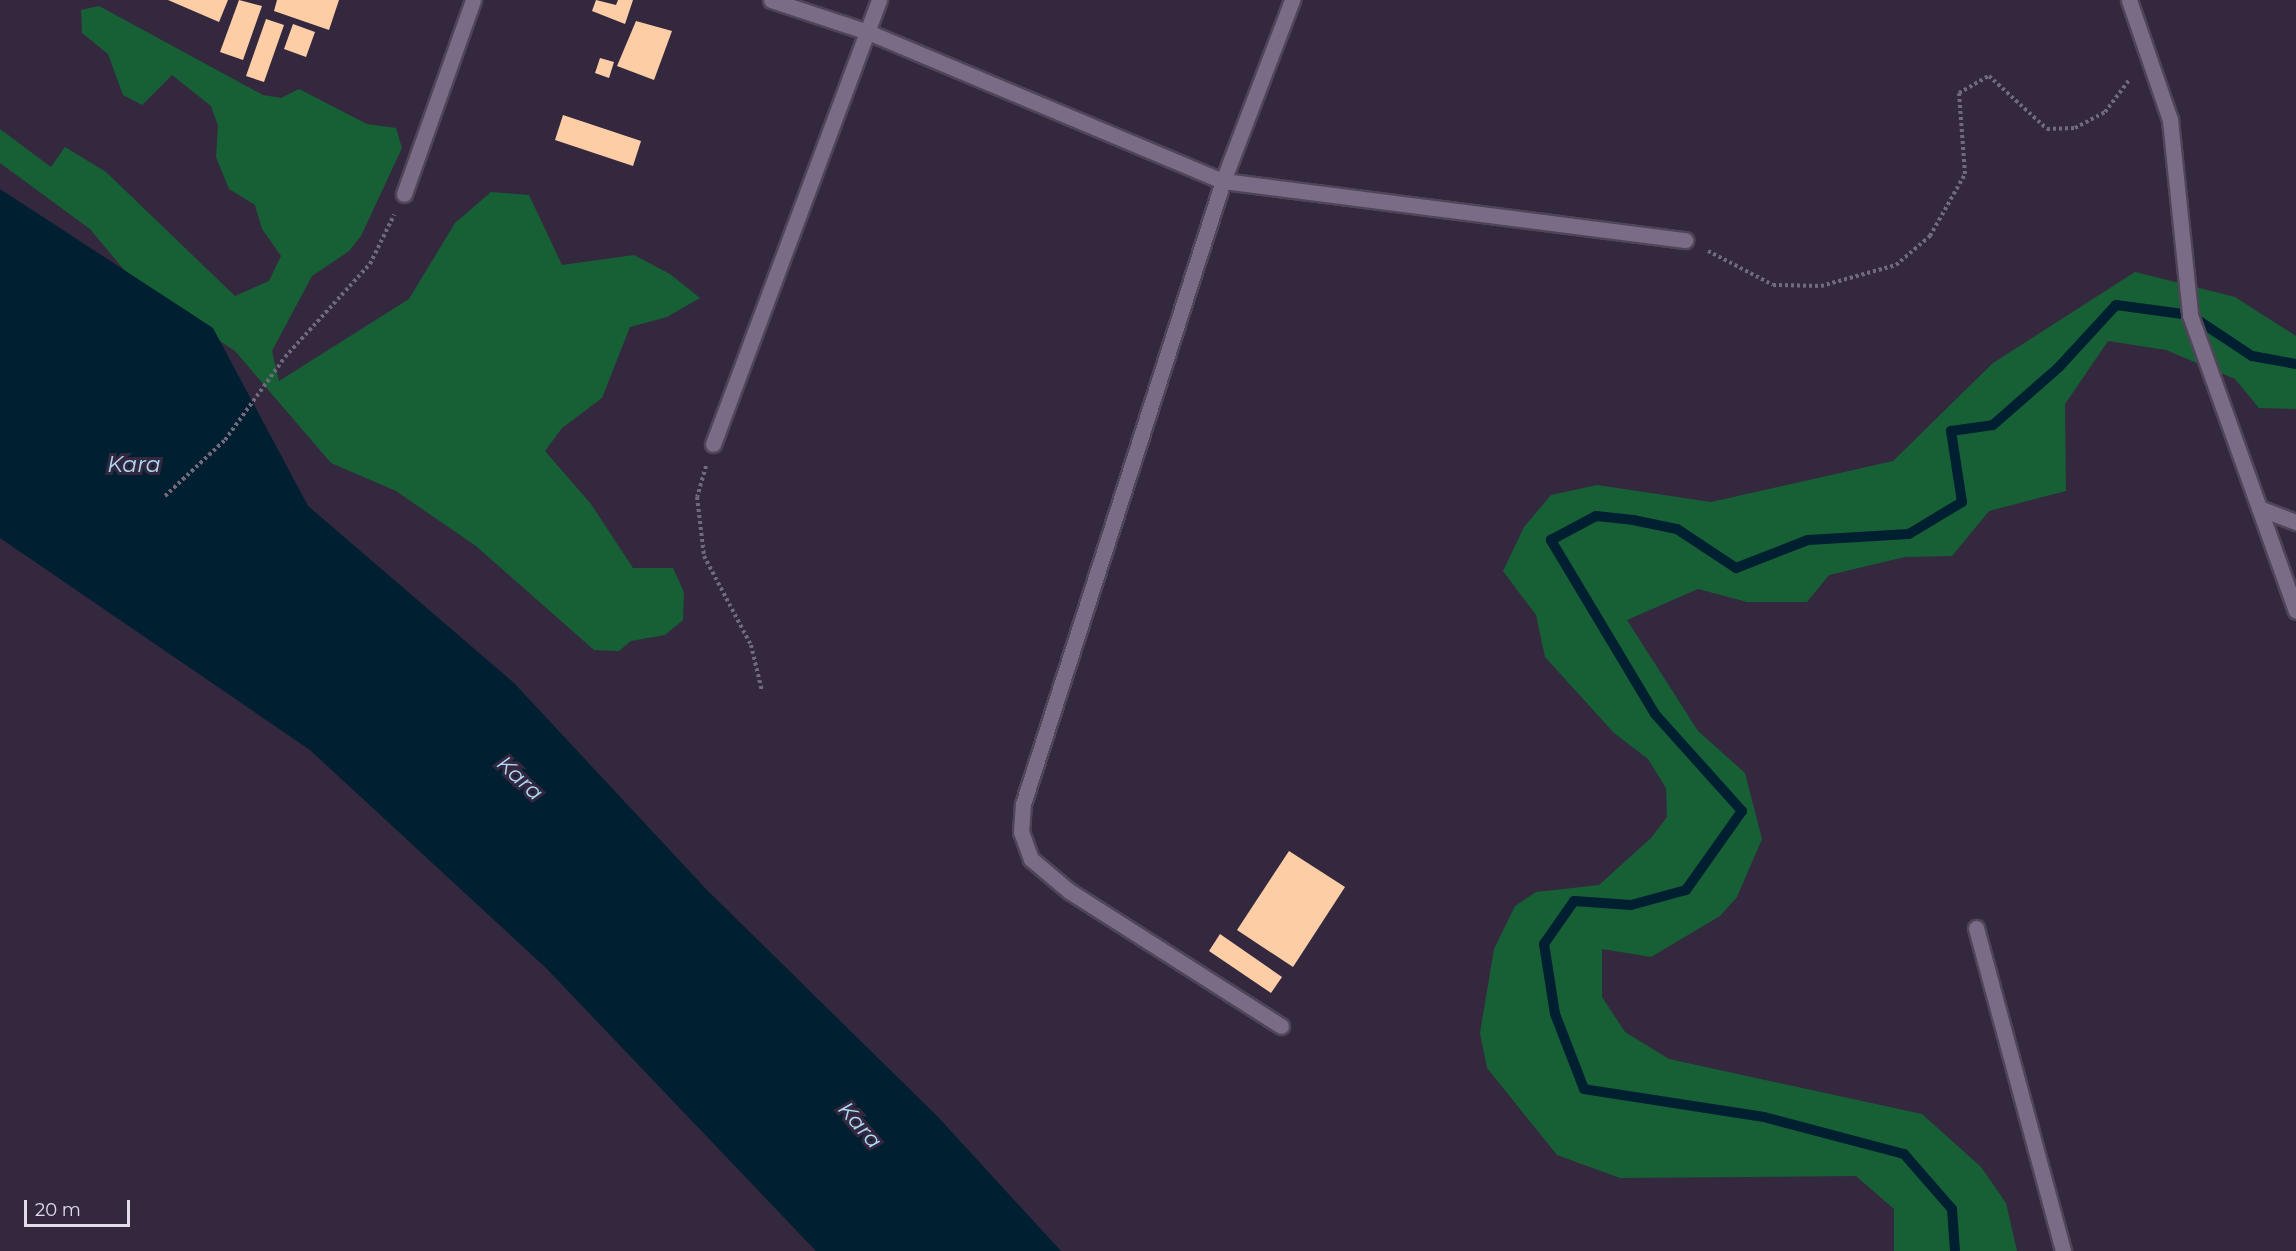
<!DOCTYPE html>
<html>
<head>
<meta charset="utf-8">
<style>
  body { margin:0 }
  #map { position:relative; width:2296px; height:1251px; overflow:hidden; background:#34283f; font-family:Montserrat,sans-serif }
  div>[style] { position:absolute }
  .green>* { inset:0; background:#175f35 }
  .water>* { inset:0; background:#001f31 }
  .stream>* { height:10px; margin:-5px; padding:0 5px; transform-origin:5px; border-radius:5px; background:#001f31 }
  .building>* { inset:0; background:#fdcea6 }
  .path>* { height:4px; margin-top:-2px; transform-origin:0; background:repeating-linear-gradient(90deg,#73697d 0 3px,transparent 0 6px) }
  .roads { filter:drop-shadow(2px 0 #4f4558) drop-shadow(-2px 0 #4f4558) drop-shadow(0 2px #4f4558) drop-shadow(0 -2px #4f4558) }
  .minor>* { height:15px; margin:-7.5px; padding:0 7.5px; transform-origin:7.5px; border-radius:7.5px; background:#7a6c86 }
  span { translate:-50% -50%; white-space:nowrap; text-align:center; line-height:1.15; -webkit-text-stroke:6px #34283f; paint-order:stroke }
  .water-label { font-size:22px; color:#aedaf8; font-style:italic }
  .scale { position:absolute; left:24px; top:1200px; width:106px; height:27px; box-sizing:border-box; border:3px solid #e2dbea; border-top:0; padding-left:8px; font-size:18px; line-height:21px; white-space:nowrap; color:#e2dbea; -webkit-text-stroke:4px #34283f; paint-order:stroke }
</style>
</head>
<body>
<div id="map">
  <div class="green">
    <i style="clip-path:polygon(99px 6px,263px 95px,281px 98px,299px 89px,367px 124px,396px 128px,402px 148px,361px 236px,349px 251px,312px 276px,272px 351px,279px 381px,409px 299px,455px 223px,491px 192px,529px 195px,562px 265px,634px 255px,670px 274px,700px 298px,667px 317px,630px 327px,602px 398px,562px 428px,545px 451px,591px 504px,633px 568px,673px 568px,684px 592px,683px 620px,665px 635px,631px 641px,619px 651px,594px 650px,476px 546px,396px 491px,331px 463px,235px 351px,140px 289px,90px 229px,0 163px,0 129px,51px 167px,65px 147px,106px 172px,235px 296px,269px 281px,281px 256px,262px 229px,255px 205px,229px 189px,216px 157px,218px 126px,211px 106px,172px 75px,142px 105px,123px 95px,108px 54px,82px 33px,81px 10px)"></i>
    <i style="clip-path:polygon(2135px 272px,2235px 297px,2296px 336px,2296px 409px,2259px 408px,2235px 379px,2166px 350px,2108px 341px,2065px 404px,2066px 491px,1989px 511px,1952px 556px,1905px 557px,1829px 575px,1807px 602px,1747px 602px,1698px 589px,1627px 620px,1698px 731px,1745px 773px,1762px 839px,1737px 897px,1720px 916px,1651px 957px,1602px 949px,1602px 997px,1625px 1032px,1669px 1059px,1922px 1114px,1981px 1167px,2006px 1203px,2017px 1251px,1894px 1251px,1894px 1209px,1856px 1176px,1620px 1178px,1557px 1155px,1487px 1068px,1480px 1033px,1494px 949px,1515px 906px,1536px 892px,1599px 885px,1651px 838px,1667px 817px,1666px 788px,1648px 759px,1614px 733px,1545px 657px,1536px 615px,1503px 571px,1524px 527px,1551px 495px,1597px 485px,1711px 502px,1893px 461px,1993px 363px)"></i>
  </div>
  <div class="water">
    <i style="clip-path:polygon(0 189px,213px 328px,308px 506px,514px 683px,706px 889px,938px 1117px,1061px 1251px,816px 1251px,546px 968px,310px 750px,0 538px)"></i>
  </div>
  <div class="stream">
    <i style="left:1955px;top:1251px;width:42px;rotate:-94.1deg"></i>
    <i style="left:1952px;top:1209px;width:73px;rotate:-131.1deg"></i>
    <i style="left:1904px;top:1154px;width:145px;rotate:-165.2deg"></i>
    <i style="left:1764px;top:1117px;width:182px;rotate:-171.2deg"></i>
    <i style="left:1584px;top:1089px;width:80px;rotate:-111.1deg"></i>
    <i style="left:1555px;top:1014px;width:71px;rotate:-98.9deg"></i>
    <i style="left:1544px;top:944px;width:52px;rotate:-55.1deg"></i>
    <i style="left:1574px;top:901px;width:57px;rotate:4deg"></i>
    <i style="left:1631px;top:905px;width:57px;rotate:-15.3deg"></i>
    <i style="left:1686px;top:890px;width:97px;rotate:-54.7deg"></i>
    <i style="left:1742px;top:811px;width:130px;rotate:-131.9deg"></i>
    <i style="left:1655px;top:714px;width:203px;rotate:-120.9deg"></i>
    <i style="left:1551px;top:540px;width:51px;rotate:-28.1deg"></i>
    <i style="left:1596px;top:516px;width:37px;rotate:6deg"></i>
    <i style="left:1633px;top:520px;width:45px;rotate:11.6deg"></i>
    <i style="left:1677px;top:529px;width:71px;rotate:33.5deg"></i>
    <i style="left:1736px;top:568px;width:77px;rotate:-21.3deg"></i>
    <i style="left:1808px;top:540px;width:101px;rotate:-3.4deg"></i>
    <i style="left:1909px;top:534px;width:62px;rotate:-31.1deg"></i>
    <i style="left:1962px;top:502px;width:72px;rotate:-98.8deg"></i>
    <i style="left:1951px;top:431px;width:42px;rotate:-8.1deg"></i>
    <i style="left:1993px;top:425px;width:88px;rotate:-41.3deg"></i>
    <i style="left:2059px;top:367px;width:84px;rotate:-47.4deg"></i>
    <i style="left:2116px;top:305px;width:75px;rotate:7.7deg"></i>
    <i style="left:2190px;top:315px;width:74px;rotate:33.5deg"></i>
    <i style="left:2252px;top:356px;width:45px;rotate:10.3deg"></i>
  </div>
  <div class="building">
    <i style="clip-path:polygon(168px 0,228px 0,219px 22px)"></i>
    <i style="clip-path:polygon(239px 0,262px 6px,243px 60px,220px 52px)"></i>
    <i style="clip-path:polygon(277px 0,339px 0,329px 30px,274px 11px)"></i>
    <i style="clip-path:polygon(596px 0,616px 5px,618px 0,633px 0,625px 24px,592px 11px)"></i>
    <i style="clip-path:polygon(266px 19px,284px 25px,264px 82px,246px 76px)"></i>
    <i style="clip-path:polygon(636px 21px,672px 31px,654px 80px,617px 66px)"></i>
    <i style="clip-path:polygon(293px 24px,315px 32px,306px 57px,284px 49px)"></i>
    <i style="clip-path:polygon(600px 58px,614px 62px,609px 78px,595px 73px)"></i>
    <i style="clip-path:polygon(563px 115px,641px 141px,633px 166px,555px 140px)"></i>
    <i style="clip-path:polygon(1289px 851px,1345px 887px,1293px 967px,1237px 930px)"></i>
    <i style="clip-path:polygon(1220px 934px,1282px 977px,1271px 993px,1209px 951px)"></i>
  </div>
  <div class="path">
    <i style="left:1708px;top:251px;width:73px;rotate:27.6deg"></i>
    <i style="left:1773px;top:285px;width:48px;rotate:1.2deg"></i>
    <i style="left:1821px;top:286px;width:78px;rotate:-15.6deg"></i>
    <i style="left:1896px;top:265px;width:45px;rotate:-40.5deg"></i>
    <i style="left:1930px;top:236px;width:71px;rotate:-60.6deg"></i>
    <i style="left:1965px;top:174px;width:81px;rotate:-94.2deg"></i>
    <i style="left:1959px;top:93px;width:34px;rotate:-30deg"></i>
    <i style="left:1989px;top:76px;width:79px;rotate:42.4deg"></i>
    <i style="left:2047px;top:129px;width:28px;rotate:-2deg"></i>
    <i style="left:2075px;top:128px;width:34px;rotate:-28deg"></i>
    <i style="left:2105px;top:112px;width:41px;rotate:-52.9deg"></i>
    <i style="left:706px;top:466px;width:32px;rotate:106deg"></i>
    <i style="left:697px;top:497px;width:59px;rotate:83.2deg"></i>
    <i style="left:704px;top:556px;width:101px;rotate:62.2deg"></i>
    <i style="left:751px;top:645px;width:47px;rotate:76.6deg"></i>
    <i style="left:165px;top:496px;width:82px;rotate:-43deg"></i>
    <i style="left:225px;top:440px;width:102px;rotate:-54.1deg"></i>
    <i style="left:285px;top:357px;width:126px;rotate:-47.6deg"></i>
    <i style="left:370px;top:264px;width:55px;rotate:-63.9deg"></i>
  </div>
  <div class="roads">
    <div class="minor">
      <i style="left:771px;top:0;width:102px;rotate:18.3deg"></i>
      <i style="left:868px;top:32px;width:385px;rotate:22.8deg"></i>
      <i style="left:1223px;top:181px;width:466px;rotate:7.3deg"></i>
      <i style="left:2129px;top:0;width:127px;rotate:71.1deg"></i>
      <i style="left:2170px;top:120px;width:196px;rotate:84.1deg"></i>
      <i style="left:2190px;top:315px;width:314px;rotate:70.3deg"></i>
      <i style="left:404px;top:194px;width:206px;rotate:-70.4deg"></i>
      <i style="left:713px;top:444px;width:474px;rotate:-69.5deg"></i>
      <i style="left:2259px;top:508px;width:40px;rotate:21deg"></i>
      <i style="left:1976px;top:928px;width:335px;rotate:74.9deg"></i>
      <i style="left:1281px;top:1026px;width:251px;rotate:-147.5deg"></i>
      <i style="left:1069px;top:891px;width:50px;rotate:-139.9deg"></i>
      <i style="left:1031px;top:859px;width:29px;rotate:-110deg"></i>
      <i style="left:1021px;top:832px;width:28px;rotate:-86deg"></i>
      <i style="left:1023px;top:804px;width:654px;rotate:-72.2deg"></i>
      <i style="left:1223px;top:181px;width:194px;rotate:-69.1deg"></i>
    </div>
  </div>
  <div class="water-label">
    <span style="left:134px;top:465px">Kara</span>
    <span style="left:520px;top:778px;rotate:43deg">Kara</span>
    <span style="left:860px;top:1125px;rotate:49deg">Kara</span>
  </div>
  <div class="scale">20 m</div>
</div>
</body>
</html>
